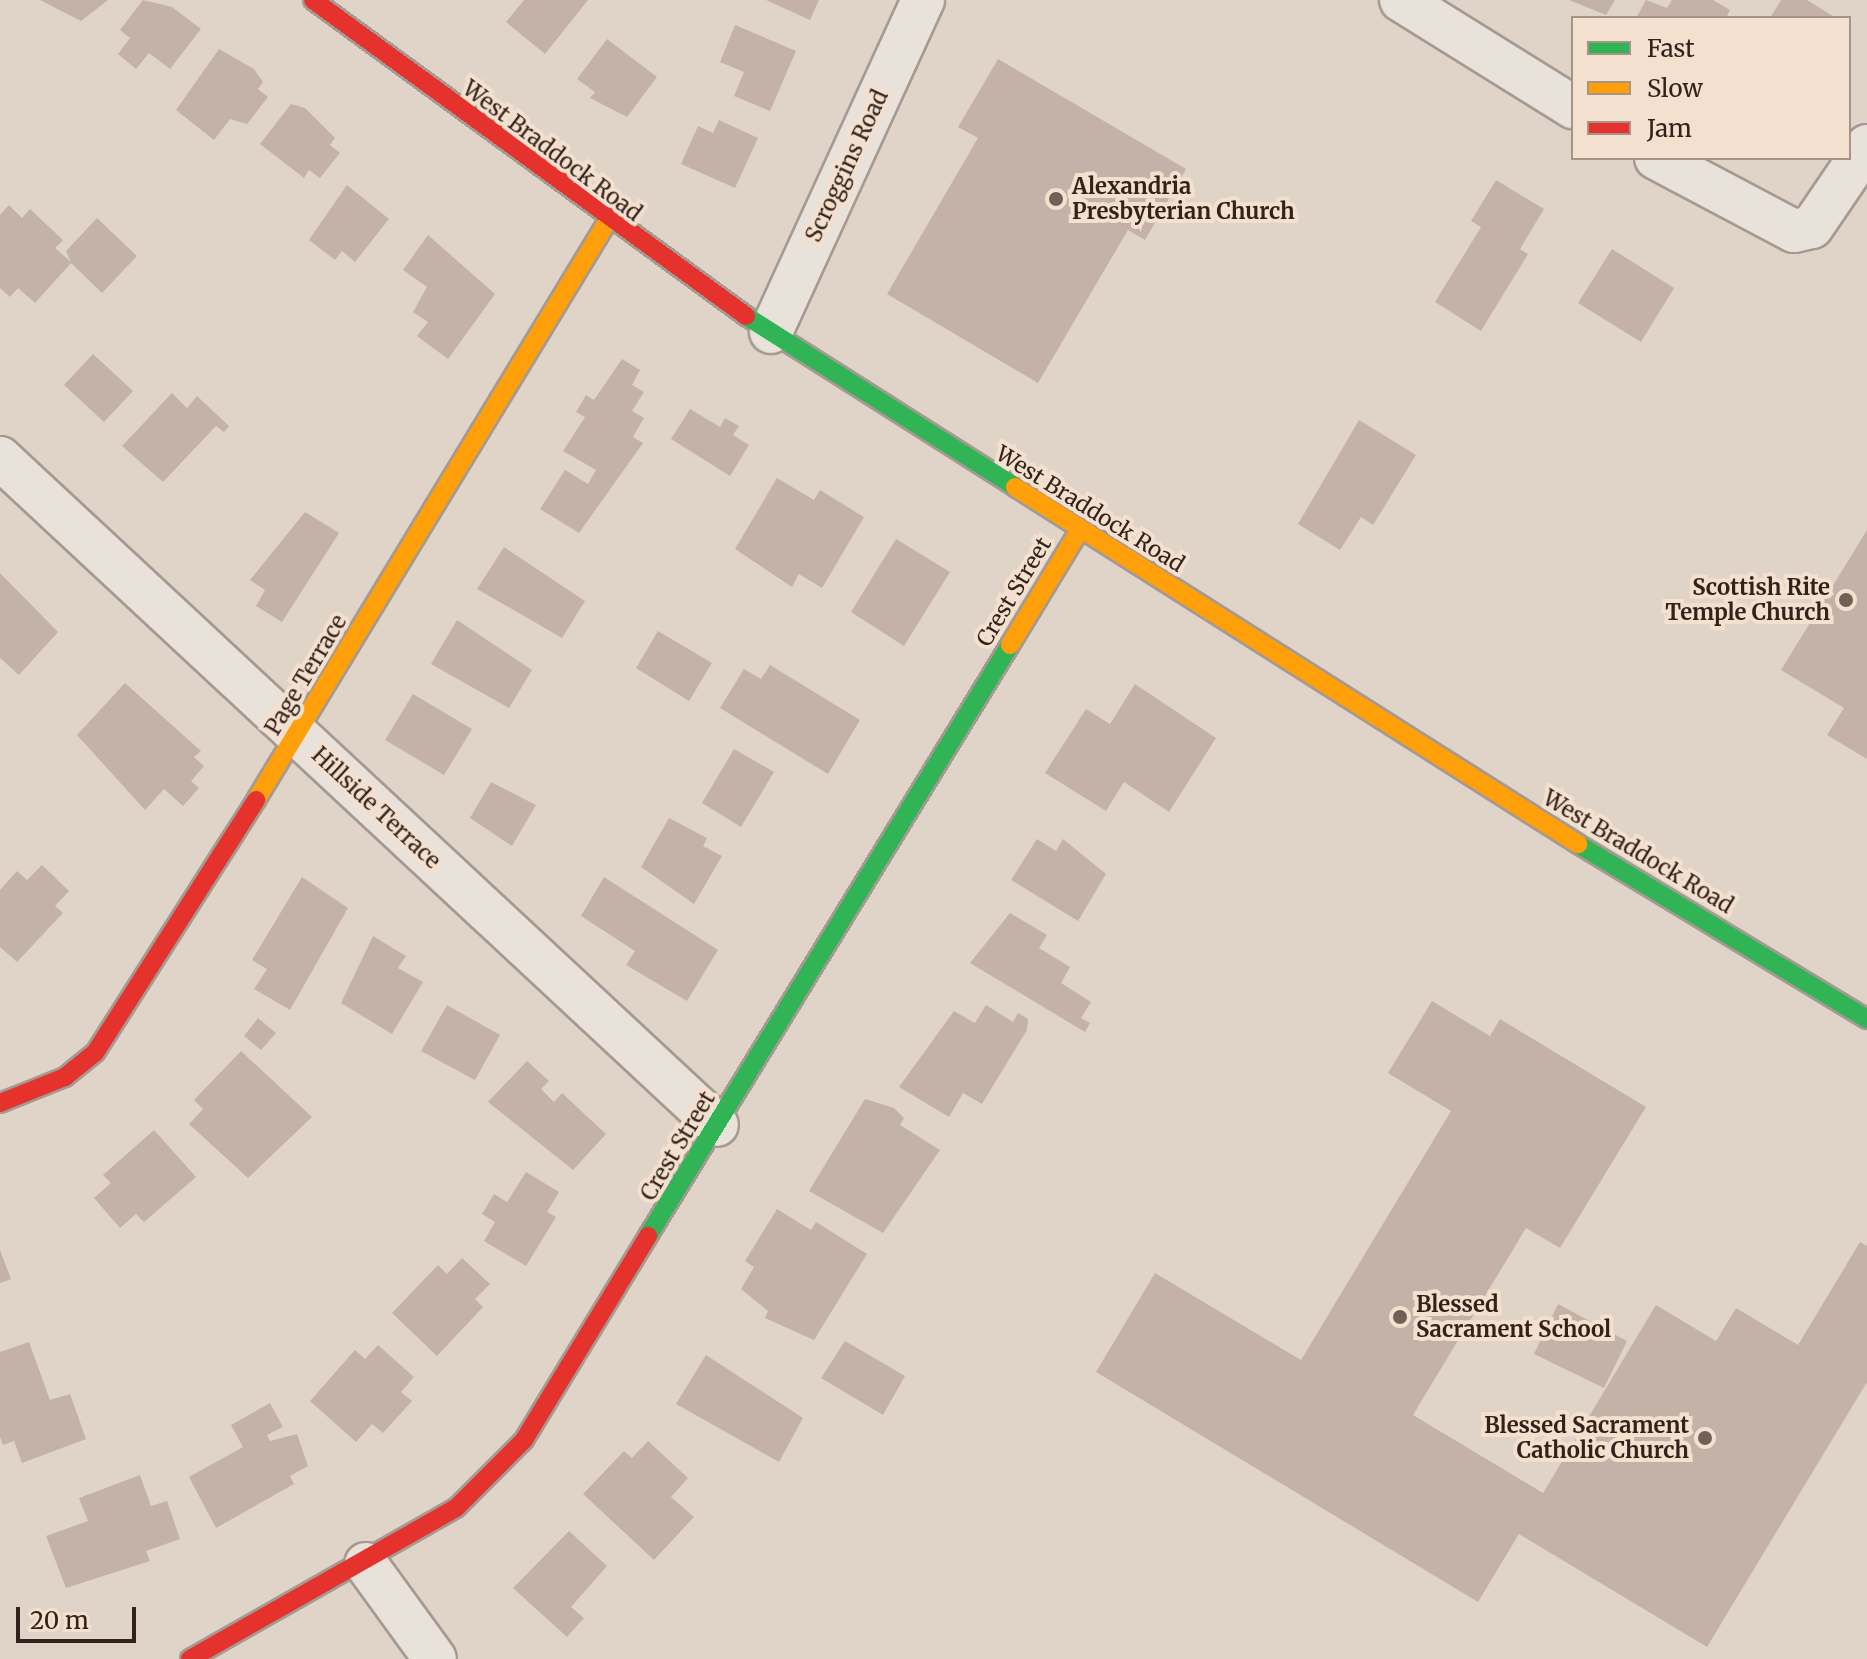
<!DOCTYPE html>
<html>
<head>
<meta charset="utf-8">
<style>
  body { margin:0 }
  #map { position:relative; width:1867px; height:1659px; overflow:hidden; background:#e0d4c8; font-family:Merriweather,serif }
  div>[style] { position:absolute }
  .building>* { inset:0; background:#c4b2a9 }
  .roads { filter:drop-shadow(2px 0 #a59a92) drop-shadow(-2px 0 #a59a92) drop-shadow(0 2px #a59a92) drop-shadow(0 -2px #a59a92) }
  .street>* { height:42px; margin:-21px; padding:0 21px; transform-origin:21px; border-radius:21px; background:#e9e2da }
  .fast>* { height:18px; margin:-9px; padding:0 9px; transform-origin:9px; border-radius:9px; background:#30b455 }
  .slow>* { height:18px; margin:-9px; padding:0 9px; transform-origin:9px; border-radius:9px; background:#ff9f0a }
  .jam>* { height:18px; margin:-9px; padding:0 9px; transform-origin:9px; border-radius:9px; background:#e5322d }
  .dots>* { width:22px; height:22px; translate:-50% -50%; box-sizing:border-box; border:4px solid #f3e0ce; border-radius:50% }
  span { translate:-50% -50%; white-space:nowrap; text-align:center; line-height:1.15; -webkit-text-stroke:8px #f3e0ce; paint-order:stroke }
  .street-label { font-size:22px; color:#33221c }
  .poi-label { font-size:22px; color:#33221c; font-weight:700 }
  .left { translate:0 -50%; text-align:left }
  .right { translate:-100% -50%; text-align:right }
  .legend { position:absolute; left:1571px; top:16px; width:280px; height:144px; box-sizing:border-box; background:#f3e0ce; border:2px solid #a69487; margin:0; padding:10px 14px; list-style:none; font-size:24px; color:#33221c }
  .legend li { display:flex; align-items:center; gap:16px; height:40px }
  .legend b { width:40px; border:2px solid #a69487 }
  .scale { position:absolute; left:16px; top:1607px; width:120px; height:36px; box-sizing:border-box; border:4px solid #33221c; border-top:0; padding-left:10px; font-size:24px; line-height:28px; white-space:nowrap; color:#33221c; -webkit-text-stroke:6px #f3e0ce; paint-order:stroke }
</style>
</head>
<body>
<div id="map">
  <div class="building">
    <i style="clip-path:polygon(40px 0,108px 0,81px 21px)"></i>
    <i style="clip-path:polygon(143px 0,172px 7px,201px 29px,170px 69px,149px 53px,136px 69px,118px 54px,130px 38px,120px 30px)"></i>
    <i style="clip-path:polygon(524px 0,588px 0,545px 54px,506px 22px)"></i>
    <i style="clip-path:polygon(766px 0,819px 0,810px 20px)"></i>
    <i style="clip-path:polygon(1569px 0,1615px 0,1606px 15px)"></i>
    <i style="clip-path:polygon(1646px 0,1667px 8px,1672px 0,1713px 0,1730px 10px,1726px 18px,1636px 18px)"></i>
    <i style="clip-path:polygon(1781px 0,1807px 0,1836px 18px,1770px 18px)"></i>
    <i style="clip-path:polygon(735px 25px,796px 51px,770px 111px,734px 96px,744px 72px,720px 62px)"></i>
    <i style="clip-path:polygon(607px 39px,657px 77px,627px 117px,590px 98px,595px 92px,577px 79px)"></i>
    <i style="clip-path:polygon(219px 49px,254px 69px,263px 82px,258px 89px,268px 97px,247px 124px,230px 119px,214px 140px,176px 110px)"></i>
    <i style="clip-path:polygon(998px 59px,1186px 169px,1145px 240px,1128px 230px,1038px 383px,887px 294px,978px 138px,958px 127px)"></i>
    <i style="clip-path:polygon(291px 104px,305px 108px,335px 138px,330px 145px,340px 153px,320px 178px,309px 170px,304px 178px,260px 144px)"></i>
    <i style="clip-path:polygon(719px 120px,758px 138px,735px 188px,681px 164px,698px 126px,713px 133px)"></i>
    <i style="clip-path:polygon(1496px 180px,1544px 209px,1520px 249px,1528px 254px,1481px 331px,1435px 302px,1481px 227px,1471px 221px)"></i>
    <i style="clip-path:polygon(347px 185px,389px 219px,355px 262px,342px 251px,335px 260px,309px 240px)"></i>
    <i style="clip-path:polygon(9px 205px,22px 218px,30px 209px,63px 240px,55px 248px,71px 262px,66px 251px,97px 218px,137px 256px,102px 293px,71px 263px,35px 303px,18px 288px,10px 297px,0 288px,0 215px)"></i>
    <i style="clip-path:polygon(428px 235px,495px 294px,448px 359px,417px 336px,428px 322px,413px 312px,427px 287px,403px 270px)"></i>
    <i style="clip-path:polygon(1612px 249px,1674px 288px,1641px 342px,1578px 303px)"></i>
    <i style="clip-path:polygon(93px 354px,133px 391px,104px 422px,64px 385px)"></i>
    <i style="clip-path:polygon(622px 359px,640px 370px,632px 385px,644px 392px,632px 411px,644px 418px,633px 437px,643px 443px,579px 533px,540px 509px,565px 470px,588px 484px,596px 470px,563px 451px,585px 417px,576px 412px,586px 395px,594px 400px)"></i>
    <i style="clip-path:polygon(172px 393px,187px 408px,197px 396px,229px 426px,224px 432px,216px 426px,163px 482px,122px 446px)"></i>
    <i style="clip-path:polygon(690px 409px,720px 427px,725px 418px,739px 426px,733px 435px,749px 445px,730px 476px,671px 439px)"></i>
    <i style="clip-path:polygon(1359px 420px,1416px 455px,1373px 525px,1361px 517px,1340px 550px,1298px 524px)"></i>
    <i style="clip-path:polygon(777px 478px,814px 500px,820px 490px,864px 517px,822px 588px,799px 574px,792px 587px,735px 549px)"></i>
    <i style="clip-path:polygon(305px 512px,339px 533px,282px 622px,256px 606px,265px 590px,250px 580px)"></i>
    <i style="clip-path:polygon(1867px 530px,1867px 759px,1827px 735px,1844px 708px,1781px 670px)"></i>
    <i style="clip-path:polygon(896px 539px,950px 572px,904px 646px,851px 612px)"></i>
    <i style="clip-path:polygon(504px 547px,585px 601px,562px 638px,477px 589px)"></i>
    <i style="clip-path:polygon(0 573px,58px 632px,19px 675px,0 658px)"></i>
    <i style="clip-path:polygon(457px 620px,532px 670px,509px 708px,431px 664px)"></i>
    <i style="clip-path:polygon(658px 631px,712px 663px,689px 701px,636px 668px)"></i>
    <i style="clip-path:polygon(770px 665px,860px 720px,828px 774px,720px 708px,744px 669px,761px 679px)"></i>
    <i style="clip-path:polygon(125px 683px,201px 751px,194px 757px,204px 766px,191px 781px,199px 788px,183px 806px,164px 789px,145px 810px,77px 735px)"></i>
    <i style="clip-path:polygon(1135px 684px,1216px 738px,1169px 812px,1124px 782px,1106px 811px,1045px 773px,1086px 709px,1110px 724px)"></i>
    <i style="clip-path:polygon(413px 694px,472px 729px,444px 775px,385px 740px)"></i>
    <i style="clip-path:polygon(734px 749px,774px 772px,741px 827px,702px 803px)"></i>
    <i style="clip-path:polygon(491px 782px,536px 805px,512px 846px,470px 818px)"></i>
    <i style="clip-path:polygon(669px 818px,707px 838px,703px 846px,722px 856px,694px 904px,641px 867px)"></i>
    <i style="clip-path:polygon(1037px 839px,1056px 851px,1063px 839px,1106px 874px,1078px 921px,1011px 880px)"></i>
    <i style="clip-path:polygon(42px 865px,69px 891px,55px 906px,63px 913px,17px 962px,0 947px,0 890px,17px 871px,27px 880px)"></i>
    <i style="clip-path:polygon(302px 877px,348px 908px,290px 1010px,254px 989px,267px 969px,252px 960px)"></i>
    <i style="clip-path:polygon(604px 877px,718px 950px,687px 1001px,626px 965px,635px 951px,581px 916px)"></i>
    <i style="clip-path:polygon(1010px 913px,1047px 935px,1039px 948px,1070px 967px,1061px 983px,1091px 1002px,1081px 1018px,1090px 1023px,1085px 1032px,970px 963px)"></i>
    <i style="clip-path:polygon(373px 936px,406px 956px,398px 968px,423px 982px,392px 1034px,341px 1003px)"></i>
    <i style="clip-path:polygon(1432px 1001px,1490px 1036px,1500px 1019px,1646px 1107px,1560px 1248px,1526px 1228px,1413px 1415px,1543px 1493px,1656px 1305px,1716px 1341px,1736px 1308px,1798px 1345px,1860px 1242px,1867px 1246px,1867px 1382px,1707px 1647px,1519px 1534px,1478px 1602px,1096px 1372px,1155px 1273px,1301px 1360px,1451px 1111px,1388px 1073px)"></i>
    <i style="clip-path:polygon(447px 1005px,500px 1035px,475px 1080px,421px 1051px)"></i>
    <i style="clip-path:polygon(986px 1005px,1013px 1022px,1018px 1013px,1028px 1019px,1027px 1030px,982px 1104px,963px 1093px,949px 1117px,899px 1087px,954px 1011px,975px 1023px)"></i>
    <i style="clip-path:polygon(258px 1018px,276px 1033px,261px 1050px,244px 1036px)"></i>
    <i style="clip-path:polygon(241px 1051px,312px 1117px,248px 1178px,189px 1124px,203px 1109px,194px 1100px)"></i>
    <i style="clip-path:polygon(527px 1061px,549px 1081px,541px 1089px,554px 1102px,562px 1093px,606px 1134px,573px 1170px,488px 1102px)"></i>
    <i style="clip-path:polygon(865px 1099px,894px 1108px,904px 1118px,900px 1125px,940px 1150px,883px 1233px,809px 1191px)"></i>
    <i style="clip-path:polygon(154px 1130px,196px 1177px,144px 1222px,136px 1214px,120px 1228px,94px 1198px,111px 1183px,103px 1175px)"></i>
    <i style="clip-path:polygon(526px 1172px,559px 1192px,547px 1212px,556px 1217px,526px 1266px,484px 1241px,495px 1222px,482px 1214px,494px 1194px,507px 1202px)"></i>
    <i style="clip-path:polygon(777px 1209px,811px 1230px,816px 1222px,867px 1254px,814px 1340px,765px 1318px,768px 1311px,741px 1289px,754px 1267px,745px 1261px)"></i>
    <i style="clip-path:polygon(0 1250px,11px 1279px,0 1283px)"></i>
    <i style="clip-path:polygon(462px 1258px,490px 1284px,475px 1299px,483px 1307px,437px 1356px,392px 1313px,438px 1265px,447px 1274px)"></i>
    <i style="clip-path:polygon(1558px 1304px,1627px 1341px,1604px 1388px,1534px 1354px)"></i>
    <i style="clip-path:polygon(845px 1341px,905px 1376px,883px 1415px,821px 1378px)"></i>
    <i style="clip-path:polygon(29px 1342px,50px 1400px,70px 1394px,86px 1439px,22px 1463px,14px 1441px,3px 1445px,0 1437px,0 1352px)"></i>
    <i style="clip-path:polygon(378px 1345px,414px 1377px,401px 1392px,412px 1401px,383px 1433px,372px 1424px,356px 1442px,310px 1401px,355px 1350px,365px 1359px)"></i>
    <i style="clip-path:polygon(706px 1355px,803px 1418px,779px 1462px,676px 1404px)"></i>
    <i style="clip-path:polygon(270px 1403px,283px 1427px,267px 1435px,270px 1441px,297px 1434px,308px 1466px,290px 1476px,294px 1484px,216px 1528px,189px 1477px,243px 1447px,231px 1425px)"></i>
    <i style="clip-path:polygon(648px 1441px,688px 1478px,671px 1497px,694px 1517px,654px 1560px,583px 1494px,624px 1451px,632px 1458px)"></i>
    <i style="clip-path:polygon(140px 1475px,151px 1506px,167px 1501px,180px 1539px,146px 1551px,150px 1561px,66px 1588px,46px 1536px,88px 1521px,79px 1498px)"></i>
    <i style="clip-path:polygon(569px 1531px,607px 1566px,571px 1607px,584px 1618px,567px 1637px,513px 1588px)"></i>
  </div>
  <div class="roads">
    <div class="street">
      <i style="left:1401px;top:0;width:203px;rotate:31.9deg"></i>
      <i style="left:1656px;top:158px;width:156px;rotate:27.9deg"></i>
      <i style="left:1794px;top:231px;width:18px;rotate:-13deg"></i>
      <i style="left:1812px;top:227px;width:98px;rotate:-55.8deg"></i>
      <i style="left:771px;top:332px;width:365px;rotate:-65.4deg"></i>
      <i style="left:0;top:458px;width:979px;rotate:42.93deg"></i>
      <i style="left:366px;top:1564px;width:117px;rotate:54deg"></i>
    </div>
    <div class="fast">
      <i style="left:746px;top:316px;width:319px;rotate:32.4deg"></i>
      <i style="left:1578px;top:844px;width:338px;rotate:31.2deg"></i>
      <i style="left:648px;top:1236px;width:693px;rotate:-58.51deg"></i>
    </div>
    <div class="slow">
      <i style="left:1015px;top:487px;width:667px;rotate:32.38deg"></i>
      <i style="left:1010px;top:645px;width:133px;rotate:-58.8deg"></i>
      <i style="left:256px;top:800px;width:674px;rotate:-58.72deg"></i>
    </div>
    <div class="jam">
      <i style="left:313px;top:0;width:536px;rotate:36.12deg"></i>
      <i style="left:0;top:1103px;width:70px;rotate:-21.8deg"></i>
      <i style="left:65px;top:1077px;width:38px;rotate:-39deg"></i>
      <i style="left:95px;top:1053px;width:300px;rotate:-57.5deg"></i>
      <i style="left:190px;top:1659px;width:306px;rotate:-29.6deg"></i>
      <i style="left:456px;top:1508px;width:96px;rotate:-45deg"></i>
      <i style="left:524px;top:1440px;width:239px;rotate:-58.7deg"></i>
    </div>
  </div>
  <div class="dots">
    <i style="left:1056px;top:199px;background:#706058"></i>
    <i style="left:1846px;top:600px;background:#706058"></i>
    <i style="left:1400px;top:1317px;background:#706058"></i>
    <i style="left:1705px;top:1438px;background:#706058"></i>
  </div>
  <div class="street-label">
    <span style="left:552px;top:151px;rotate:37deg">West Braddock Road</span>
    <span style="left:847px;top:166px;rotate:-65deg">Scroggins Road</span>
    <span style="left:1090px;top:509px;rotate:32deg">West Braddock Road</span>
    <span style="left:1014px;top:592px;rotate:-59deg">Crest Street</span>
    <span style="left:306px;top:675px;rotate:-59deg">Page Terrace</span>
    <span style="left:376px;top:808px;rotate:43deg">Hillside Terrace</span>
    <span style="left:1638px;top:852px;rotate:31deg">West Braddock Road</span>
    <span style="left:678px;top:1146px;rotate:-59deg">Crest Street</span>
  </div>
  <div class="poi-label">
    <span class="left" style="left:1072px;top:199px">Alexandria<br>Presbyterian Church</span>
    <span class="right" style="left:1830px;top:600px">Scottish Rite<br>Temple Church</span>
    <span class="left" style="left:1416px;top:1317px">Blessed<br>Sacrament School</span>
    <span class="right" style="left:1689px;top:1438px">Blessed Sacrament<br>Catholic Church</span>
  </div>
  <ul class="legend">
  <li><b style="height:10px;background:#30b455"></b>Fast</li>
  <li><b style="height:10px;background:#ff9f0a"></b>Slow</li>
  <li><b style="height:10px;background:#e5322d"></b>Jam</li>
  </ul>
  <div class="scale">20 m</div>
</div>
</body>
</html>
